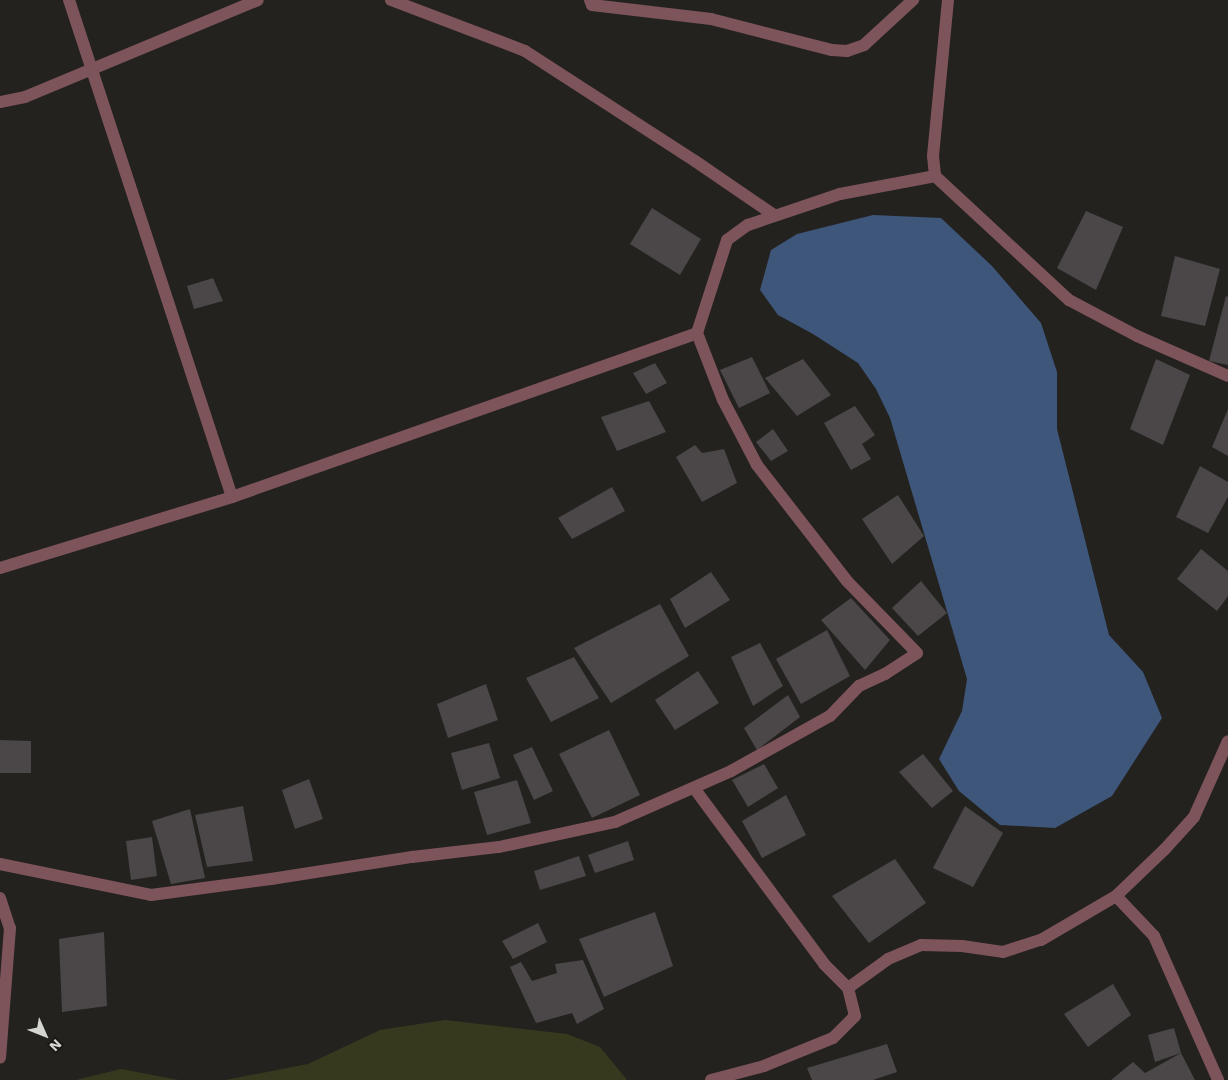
<!DOCTYPE html>
<html>
<head>
<meta charset="utf-8">
<style>
  body { margin:0 }
  #map { position:relative; width:1228px; height:1080px; overflow:hidden; background:#23221f; font-family:"Work Sans",sans-serif }
  div>[style] { position:absolute }
  .green>* { inset:0; background:#37391e }
  .water>* { inset:0; background:#3e567a }
  .building>* { inset:0; background:#4b4648 }
  .street>* { height:12px; margin:-6px; padding:0 6px; transform-origin:6px; border-radius:6px; background:#7e545b }
  span { translate:-50% -50%; white-space:nowrap; text-align:center; line-height:1.15; -webkit-text-stroke:4.5px #1a1916; paint-order:stroke }
  .north { position:absolute; left:20px; top:1010px; width:50px; height:50px; -webkit-text-stroke:4px #1a1916; paint-order:stroke; rotate:134deg; font-size:14px; font-weight:700; line-height:20px; text-align:center; color:#d5d5d2 }
  .north::after { content:''; display:block; margin:auto; width:18px; height:22px; background:#d5d5d2; clip-path:polygon(50% 0,100% 100%,50% 72%,0 100%) }
</style>
</head>
<body>
<div id="map">
  <div class="green">
    <i style="clip-path:polygon(445px 1020px,567px 1034px,600px 1047px,627px 1080px,225px 1080px,308px 1064px,380px 1030px)"></i>
    <i style="clip-path:polygon(121px 1069px,179px 1080px,76px 1080px)"></i>
  </div>
  <div class="water">
    <i style="clip-path:polygon(873px 215px,941px 218px,992px 266px,1041px 323px,1057px 372px,1057px 429px,1109px 635px,1143px 672px,1162px 718px,1112px 796px,1055px 828px,1000px 825px,959px 791px,939px 759px,962px 711px,967px 679px,890px 418px,876px 389px,858px 363px,813px 334px,778px 315px,760px 290px,771px 250px,797px 234px)"></i>
  </div>
  <div class="building">
    <i style="clip-path:polygon(652px 208px,701px 239px,680px 275px,630px 244px)"></i>
    <i style="clip-path:polygon(1086px 211px,1123px 227px,1096px 290px,1057px 268px)"></i>
    <i style="clip-path:polygon(1175px 256px,1220px 269px,1205px 326px,1161px 316px)"></i>
    <i style="clip-path:polygon(213px 278px,223px 301px,194px 309px,187px 286px)"></i>
    <i style="clip-path:polygon(1226px 296px,1228px 297px,1228px 365px,1209px 361px)"></i>
    <i style="clip-path:polygon(752px 357px,770px 393px,739px 408px,720px 370px)"></i>
    <i style="clip-path:polygon(803px 359px,831px 395px,797px 416px,765px 378px)"></i>
    <i style="clip-path:polygon(1156px 359px,1190px 375px,1163px 445px,1130px 429px)"></i>
    <i style="clip-path:polygon(655px 363px,667px 383px,646px 394px,633px 373px)"></i>
    <i style="clip-path:polygon(649px 401px,666px 432px,617px 451px,601px 417px)"></i>
    <i style="clip-path:polygon(855px 406px,875px 435px,862px 444px,871px 459px,851px 470px,824px 423px)"></i>
    <i style="clip-path:polygon(1228px 409px,1228px 456px,1212px 447px)"></i>
    <i style="clip-path:polygon(773px 429px,788px 451px,771px 461px,756px 442px)"></i>
    <i style="clip-path:polygon(695px 445px,702px 453px,724px 449px,737px 483px,702px 502px,676px 457px)"></i>
    <i style="clip-path:polygon(1200px 466px,1228px 482px,1228px 497px,1208px 533px,1176px 517px)"></i>
    <i style="clip-path:polygon(612px 487px,625px 511px,572px 539px,558px 518px)"></i>
    <i style="clip-path:polygon(898px 495px,924px 536px,892px 564px,862px 519px)"></i>
    <i style="clip-path:polygon(1201px 549px,1228px 571px,1228px 596px,1217px 611px,1177px 579px)"></i>
    <i style="clip-path:polygon(711px 572px,730px 600px,685px 628px,670px 599px)"></i>
    <i style="clip-path:polygon(921px 581px,947px 613px,918px 636px,892px 608px)"></i>
    <i style="clip-path:polygon(851px 598px,890px 640px,865px 670px,821px 620px)"></i>
    <i style="clip-path:polygon(660px 604px,689px 656px,611px 703px,574px 648px)"></i>
    <i style="clip-path:polygon(827px 630px,850px 676px,801px 704px,776px 659px)"></i>
    <i style="clip-path:polygon(760px 643px,783px 686px,753px 706px,731px 657px)"></i>
    <i style="clip-path:polygon(574px 657px,599px 698px,551px 722px,526px 678px)"></i>
    <i style="clip-path:polygon(698px 671px,719px 703px,675px 730px,655px 700px)"></i>
    <i style="clip-path:polygon(486px 684px,498px 720px,448px 738px,437px 704px)"></i>
    <i style="clip-path:polygon(788px 695px,800px 717px,757px 750px,744px 728px)"></i>
    <i style="clip-path:polygon(609px 730px,640px 795px,592px 818px,559px 754px)"></i>
    <i style="clip-path:polygon(0 740px,31px 741px,31px 773px,0 773px)"></i>
    <i style="clip-path:polygon(489px 743px,500px 778px,462px 790px,451px 753px)"></i>
    <i style="clip-path:polygon(532px 747px,553px 791px,534px 800px,513px 755px)"></i>
    <i style="clip-path:polygon(923px 754px,953px 791px,932px 808px,899px 772px)"></i>
    <i style="clip-path:polygon(764px 764px,778px 788px,748px 807px,732px 780px)"></i>
    <i style="clip-path:polygon(309px 779px,323px 819px,295px 829px,282px 790px)"></i>
    <i style="clip-path:polygon(517px 780px,531px 823px,487px 835px,474px 792px)"></i>
    <i style="clip-path:polygon(786px 795px,806px 835px,762px 858px,742px 821px)"></i>
    <i style="clip-path:polygon(243px 806px,253px 861px,207px 867px,195px 815px)"></i>
    <i style="clip-path:polygon(965px 806px,1003px 833px,973px 887px,933px 868px)"></i>
    <i style="clip-path:polygon(190px 809px,205px 878px,171px 884px,152px 821px)"></i>
    <i style="clip-path:polygon(152px 837px,157px 876px,131px 880px,126px 841px)"></i>
    <i style="clip-path:polygon(628px 841px,634px 860px,595px 873px,588px 855px)"></i>
    <i style="clip-path:polygon(579px 856px,586px 876px,540px 890px,534px 871px)"></i>
    <i style="clip-path:polygon(895px 859px,926px 903px,869px 943px,832px 896px)"></i>
    <i style="clip-path:polygon(655px 912px,673px 966px,604px 997px,579px 939px)"></i>
    <i style="clip-path:polygon(538px 923px,547px 942px,513px 959px,502px 941px)"></i>
    <i style="clip-path:polygon(104px 932px,107px 1006px,62px 1012px,59px 939px)"></i>
    <i style="clip-path:polygon(583px 960px,604px 1009px,577px 1024px,572px 1013px,536px 1023px,510px 967px,521px 962px,532px 981px,557px 973px,555px 964px)"></i>
    <i style="clip-path:polygon(1113px 984px,1131px 1015px,1088px 1047px,1064px 1014px)"></i>
    <i style="clip-path:polygon(1174px 1028px,1181px 1053px,1155px 1062px,1148px 1035px)"></i>
    <i style="clip-path:polygon(887px 1044px,897px 1072px,873px 1080px,812px 1080px,807px 1068px)"></i>
    <i style="clip-path:polygon(1181px 1053px,1195px 1080px,1111px 1080px,1133px 1062px,1145px 1073px)"></i>
  </div>
  <div class="street">
    <i style="left:69px;top:0;width:523px;rotate:71.84deg"></i>
    <i style="left:391px;top:0;width:143px;rotate:20.8deg"></i>
    <i style="left:525px;top:51px;width:202px;rotate:32.9deg"></i>
    <i style="left:695px;top:161px;width:96px;rotate:34.4deg"></i>
    <i style="left:590px;top:0;width:5px;rotate:68deg"></i>
    <i style="left:592px;top:5px;width:120px;rotate:6.7deg"></i>
    <i style="left:711px;top:19px;width:125px;rotate:14.4deg"></i>
    <i style="left:832px;top:50px;width:15px;rotate:4deg"></i>
    <i style="left:847px;top:51px;width:18px;rotate:-19deg"></i>
    <i style="left:864px;top:45px;width:67px;rotate:-42.6deg"></i>
    <i style="left:948px;top:0;width:157px;rotate:95.5deg"></i>
    <i style="left:933px;top:156px;width:20px;rotate:84deg"></i>
    <i style="left:935px;top:176px;width:183px;rotate:42.8deg"></i>
    <i style="left:1069px;top:300px;width:77px;rotate:27.9deg"></i>
    <i style="left:1137px;top:336px;width:99px;rotate:23.7deg"></i>
    <i style="left:0;top:102px;width:25px;rotate:-11deg"></i>
    <i style="left:25px;top:97px;width:252px;rotate:-22.6deg"></i>
    <i style="left:0;top:568px;width:243px;rotate:-17deg"></i>
    <i style="left:232px;top:497px;width:493px;rotate:-19.4deg"></i>
    <i style="left:694px;top:788px;width:219px;rotate:53.5deg"></i>
    <i style="left:824px;top:964px;width:34px;rotate:45deg"></i>
    <i style="left:848px;top:988px;width:49px;rotate:-35.9deg"></i>
    <i style="left:888px;top:959px;width:36px;rotate:-23deg"></i>
    <i style="left:921px;top:945px;width:41px;rotate:1.4deg"></i>
    <i style="left:962px;top:946px;width:41px;rotate:8.3deg"></i>
    <i style="left:1003px;top:952px;width:40px;rotate:-18deg"></i>
    <i style="left:1041px;top:940px;width:87px;rotate:-30.4deg"></i>
    <i style="left:1116px;top:896px;width:55px;rotate:46.5deg"></i>
    <i style="left:1154px;top:936px;width:158px;rotate:66deg"></i>
    <i style="left:0;top:864px;width:154px;rotate:11.6deg"></i>
    <i style="left:151px;top:895px;width:121px;rotate:-7.6deg"></i>
    <i style="left:271px;top:879px;width:143px;rotate:-8.9deg"></i>
    <i style="left:412px;top:857px;width:88px;rotate:-6.6deg"></i>
    <i style="left:499px;top:847px;width:119px;rotate:-12.2deg"></i>
    <i style="left:615px;top:822px;width:127px;rotate:-23.7deg"></i>
    <i style="left:731px;top:771px;width:113px;rotate:-29.1deg"></i>
    <i style="left:830px;top:716px;width:42px;rotate:-46deg"></i>
    <i style="left:859px;top:686px;width:29px;rotate:-25deg"></i>
    <i style="left:885px;top:674px;width:38px;rotate:-33deg"></i>
    <i style="left:917px;top:653px;width:100px;rotate:-134.2deg"></i>
    <i style="left:847px;top:581px;width:147px;rotate:-127.8deg"></i>
    <i style="left:757px;top:465px;width:73px;rotate:-117.6deg"></i>
    <i style="left:723px;top:400px;width:72px;rotate:-111.2deg"></i>
    <i style="left:697px;top:333px;width:98px;rotate:-72.1deg"></i>
    <i style="left:727px;top:240px;width:26px;rotate:-36deg"></i>
    <i style="left:748px;top:225px;width:97px;rotate:-18.6deg"></i>
    <i style="left:840px;top:194px;width:97px;rotate:-10.7deg"></i>
    <i style="left:1116px;top:896px;width:68px;rotate:-43.8deg"></i>
    <i style="left:1165px;top:849px;width:43px;rotate:-47.8deg"></i>
    <i style="left:1194px;top:817px;width:83px;rotate:-65.9deg"></i>
    <i style="left:0;top:898px;width:32px;rotate:72deg"></i>
    <i style="left:10px;top:928px;width:130px;rotate:94.4deg"></i>
    <i style="left:711px;top:1080px;width:55px;rotate:-14.8deg"></i>
    <i style="left:764px;top:1066px;width:74px;rotate:-22.1deg"></i>
    <i style="left:833px;top:1038px;width:31px;rotate:-45deg"></i>
    <i style="left:855px;top:1016px;width:29px;rotate:-104deg"></i>
  </div>
  <div class="north">N</div>
</div>
</body>
</html>
